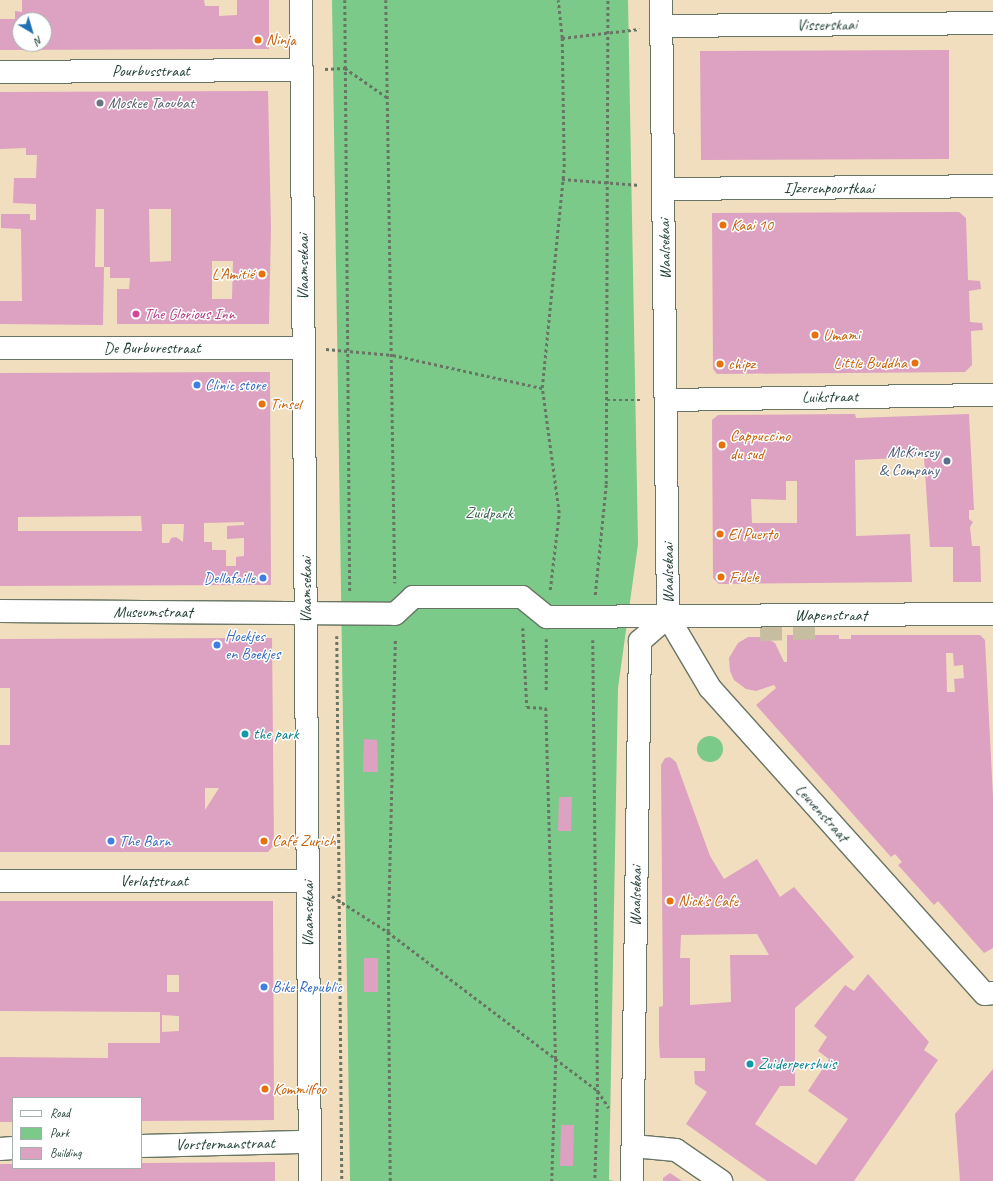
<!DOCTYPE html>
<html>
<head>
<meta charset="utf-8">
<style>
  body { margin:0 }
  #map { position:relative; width:993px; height:1181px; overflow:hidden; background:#f1debe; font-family:Caveat,sans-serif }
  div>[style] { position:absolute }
  .green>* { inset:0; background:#7bca8a }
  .round { border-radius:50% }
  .building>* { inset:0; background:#dda1c1 }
  .minor-tunnel>* { height:22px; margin-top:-11px; transform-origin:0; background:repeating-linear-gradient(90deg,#c7bea2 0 22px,transparent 0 33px) }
  .path>* { height:2.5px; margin-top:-1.25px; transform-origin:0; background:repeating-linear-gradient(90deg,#687564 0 3px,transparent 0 6px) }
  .roads { filter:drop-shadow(1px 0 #687564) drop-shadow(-1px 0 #687564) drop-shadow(0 1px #687564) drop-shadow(0 -1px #687564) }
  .minor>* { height:22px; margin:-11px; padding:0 11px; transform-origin:11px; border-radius:11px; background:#fff }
  .dots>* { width:11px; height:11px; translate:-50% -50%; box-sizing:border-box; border:2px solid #fff; border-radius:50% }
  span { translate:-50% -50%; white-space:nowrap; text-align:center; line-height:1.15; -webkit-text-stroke:3px #fff; paint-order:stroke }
  .street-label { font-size:16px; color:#1f3d34 }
  .food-label { font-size:16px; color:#c56008 }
  .left { translate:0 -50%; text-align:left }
  .right { translate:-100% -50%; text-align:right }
  .worship-label { font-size:16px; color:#5b616d }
  .hotel-label { font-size:16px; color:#b23c85 }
  .shop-label { font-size:16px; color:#366cbe }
  .service-label { font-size:16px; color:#4e5e75 }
  .park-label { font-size:16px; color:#36604a }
  .culture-label { font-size:16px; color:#0d838f }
  .legend { position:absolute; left:12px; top:1097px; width:130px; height:72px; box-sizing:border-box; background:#fff; border:1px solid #a5b1ae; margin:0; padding:5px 7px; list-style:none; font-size:12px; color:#1f3d34 }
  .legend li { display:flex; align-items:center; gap:8px; height:20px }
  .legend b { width:20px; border:1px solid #a5b1ae }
  .north { position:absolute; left:12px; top:12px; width:40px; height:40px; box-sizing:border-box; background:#fff; border:1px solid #a5b1ae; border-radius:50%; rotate:142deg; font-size:11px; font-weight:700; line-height:16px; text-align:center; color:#1f3d34 }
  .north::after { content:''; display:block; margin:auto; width:14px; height:18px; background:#1f6fb2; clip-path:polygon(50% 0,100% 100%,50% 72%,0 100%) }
</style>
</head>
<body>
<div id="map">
  <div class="green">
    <i style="clip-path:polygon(332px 0,628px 0,638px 544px,618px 688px,609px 1180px,615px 1181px,350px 1181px)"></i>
    <i class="round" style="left:697px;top:736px;width:26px;height:26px"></i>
  </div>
  <div class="building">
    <i style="clip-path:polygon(evenodd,22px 0,204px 0,205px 6px,219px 6px,219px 16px,237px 15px,237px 0,269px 0,269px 49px,0 50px,0 19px,15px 19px,15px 11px,22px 12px,22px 0,20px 20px,44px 20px,44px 44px,20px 44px,20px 20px)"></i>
    <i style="clip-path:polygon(949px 50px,949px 159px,701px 160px,700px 51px)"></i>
    <i style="clip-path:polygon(evenodd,268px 91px,271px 227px,269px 324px,117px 324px,117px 289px,129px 289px,130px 278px,110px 278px,110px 267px,104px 267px,104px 209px,96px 209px,95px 267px,104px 267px,103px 325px,0 324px,0 301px,22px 301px,21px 229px,1px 228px,1px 214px,30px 214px,30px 220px,36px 220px,36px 204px,13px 203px,14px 178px,36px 178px,37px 155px,26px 155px,26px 148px,0 149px,0 92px,268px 91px,149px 209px,171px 209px,171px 261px,150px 262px,149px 209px,268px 91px,212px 261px,233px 261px,232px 299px,212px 299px,212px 261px)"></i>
    <i style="clip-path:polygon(959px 212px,966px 218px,968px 280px,980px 281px,981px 289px,969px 291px,970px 322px,982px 323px,983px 330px,971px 331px,972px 365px,965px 372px,717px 374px,713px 369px,712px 213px)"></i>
    <i style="clip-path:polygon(evenodd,0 373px,270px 372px,271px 585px,0 586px,0 373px,141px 516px,142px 531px,18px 531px,18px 517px,141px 516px,0 373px,244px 522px,244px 525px,227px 526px,227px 539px,244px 538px,244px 556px,236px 557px,236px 566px,226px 566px,226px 550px,212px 550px,212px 542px,204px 542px,204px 523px,244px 522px,0 373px,162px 524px,184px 524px,183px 542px,176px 537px,171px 538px,169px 543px,162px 543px,162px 524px)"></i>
    <i style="clip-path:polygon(evenodd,855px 414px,856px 418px,969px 414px,974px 510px,969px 510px,969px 519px,973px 522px,970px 527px,972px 546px,980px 546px,981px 582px,953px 582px,953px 547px,930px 547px,924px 457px,855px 460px,856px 536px,910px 534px,912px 582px,719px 584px,713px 578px,712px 420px,718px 415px,855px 414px,786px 481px,797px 481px,797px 523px,752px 523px,751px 499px,786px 500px,786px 481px)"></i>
    <i style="clip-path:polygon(evenodd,787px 635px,839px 635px,839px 639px,851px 639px,851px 635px,980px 635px,985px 640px,993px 797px,993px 948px,984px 953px,938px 901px,934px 905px,898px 865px,902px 862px,895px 854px,891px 857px,756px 705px,776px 688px,774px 685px,756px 691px,746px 689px,734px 680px,730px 671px,729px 658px,738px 643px,748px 637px,764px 637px,775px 643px,784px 662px,787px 662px,787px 635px,946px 653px,953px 653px,954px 666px,963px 665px,964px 678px,954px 679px,955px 692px,947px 692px,946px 653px)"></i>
    <i style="clip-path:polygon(evenodd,272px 638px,274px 845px,268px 852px,0 852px,0 745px,10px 745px,10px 688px,0 688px,0 639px,272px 638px,205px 788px,219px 788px,205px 810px,205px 788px)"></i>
    <i style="clip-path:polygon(364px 739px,377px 740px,378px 772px,363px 772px)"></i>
    <i style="clip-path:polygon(evenodd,670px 757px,676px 762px,710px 856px,724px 879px,757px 859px,780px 897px,794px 887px,854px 957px,795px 1008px,795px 1086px,780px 1086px,755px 1124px,816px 1165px,848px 1119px,808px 1091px,829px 1059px,818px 1051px,827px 1037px,814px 1026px,845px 985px,854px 991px,868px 974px,929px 1042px,924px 1050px,938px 1060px,854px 1181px,767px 1181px,686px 1124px,707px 1092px,695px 1084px,694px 1071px,705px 1071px,705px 1058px,660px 1058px,659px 1042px,659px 1007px,663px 1006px,661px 765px,665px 758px,670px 757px,757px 934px,769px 955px,730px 955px,731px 1002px,690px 1005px,690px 958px,680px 958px,681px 935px,757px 934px)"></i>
    <i style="clip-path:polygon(559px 797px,572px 797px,571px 831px,558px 831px)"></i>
    <i style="clip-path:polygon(evenodd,0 901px,273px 901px,274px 1120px,141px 1121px,141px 1098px,13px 1098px,13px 1122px,0 1122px,0 1057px,108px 1058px,108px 1043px,160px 1043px,160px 1012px,0 1011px,0 901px,167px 975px,179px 975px,179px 992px,167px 992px,167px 975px,0 901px,162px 1015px,179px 1016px,179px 1031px,162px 1032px,162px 1015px)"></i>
    <i style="clip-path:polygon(364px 958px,378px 958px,378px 992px,364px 992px)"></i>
    <i style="clip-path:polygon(993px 1069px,993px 1181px,960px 1181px,955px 1114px)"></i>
    <i style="clip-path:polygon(561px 1125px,574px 1125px,573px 1166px,560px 1166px)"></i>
    <i style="clip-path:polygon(275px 1162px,275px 1181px,0 1181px,0 1164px,13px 1164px,13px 1168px,141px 1168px,141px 1163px)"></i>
    <i style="clip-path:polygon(670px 1173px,682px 1181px,663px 1181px,663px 1178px)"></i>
  </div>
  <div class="minor-tunnel">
    <i style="left:760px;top:630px;width:64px;rotate:-1.8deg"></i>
  </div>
  <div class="path">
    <i style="left:345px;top:0;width:591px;rotate:89.52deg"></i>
    <i style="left:386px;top:0;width:583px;rotate:89.12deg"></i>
    <i style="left:562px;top:38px;width:78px;rotate:-6.7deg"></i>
    <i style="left:325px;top:69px;width:20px;rotate:-3deg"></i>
    <i style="left:345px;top:68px;width:52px;rotate:34.9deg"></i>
    <i style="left:562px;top:179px;width:78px;rotate:4.4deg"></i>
    <i style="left:326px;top:349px;width:67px;rotate:5.1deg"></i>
    <i style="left:393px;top:355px;width:153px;rotate:12.5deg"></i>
    <i style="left:607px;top:400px;width:35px"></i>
    <i style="left:550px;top:590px;width:78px;rotate:-83.3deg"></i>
    <i style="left:559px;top:513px;width:126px;rotate:-97.7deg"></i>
    <i style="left:542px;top:388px;width:222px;rotate:-84.3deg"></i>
    <i style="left:564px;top:167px;width:129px;rotate:-90.9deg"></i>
    <i style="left:562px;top:38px;width:38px;rotate:-96deg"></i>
    <i style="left:595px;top:595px;width:112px;rotate:-84.3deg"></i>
    <i style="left:606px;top:484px;width:484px;rotate:-89.8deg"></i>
    <i style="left:523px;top:628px;width:79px;rotate:87.1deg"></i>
    <i style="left:527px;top:707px;width:19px;rotate:3deg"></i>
    <i style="left:546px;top:708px;width:351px;rotate:88.4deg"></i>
    <i style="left:556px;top:1059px;width:122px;rotate:91.9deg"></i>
    <i style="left:337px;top:636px;width:545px;rotate:89.47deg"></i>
    <i style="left:593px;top:640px;width:451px;rotate:89.4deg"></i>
    <i style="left:598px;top:1091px;width:90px;rotate:91.9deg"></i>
    <i style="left:546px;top:690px;width:51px;rotate:-90deg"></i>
    <i style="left:332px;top:896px;width:67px;rotate:32.7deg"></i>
    <i style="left:388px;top:932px;width:263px;rotate:37.1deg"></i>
    <i style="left:598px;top:1091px;width:20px;rotate:57deg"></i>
    <i style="left:390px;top:1181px;width:249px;rotate:-90.5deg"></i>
    <i style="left:388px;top:932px;width:294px;rotate:-88.6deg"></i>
  </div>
  <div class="roads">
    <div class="minor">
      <i style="left:301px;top:0;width:1181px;rotate:89.56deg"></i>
      <i style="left:661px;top:26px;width:332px;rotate:-0.5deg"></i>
      <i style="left:0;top:72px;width:302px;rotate:-0.4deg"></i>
      <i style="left:664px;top:189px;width:329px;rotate:-0.5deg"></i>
      <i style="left:0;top:348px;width:304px"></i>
      <i style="left:667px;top:400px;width:326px;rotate:-0.9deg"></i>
      <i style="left:0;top:611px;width:395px;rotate:0.4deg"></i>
      <i style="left:395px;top:614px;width:25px;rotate:-43deg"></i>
      <i style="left:413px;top:597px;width:109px"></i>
      <i style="left:522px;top:597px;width:32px;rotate:39deg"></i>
      <i style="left:547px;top:617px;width:446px;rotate:-0.4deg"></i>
      <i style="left:668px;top:617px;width:82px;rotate:59.4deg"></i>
      <i style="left:710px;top:688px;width:411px;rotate:48.1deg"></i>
      <i style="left:985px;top:994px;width:8px;rotate:-7deg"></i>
      <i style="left:0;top:881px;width:308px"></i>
      <i style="left:141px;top:1146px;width:169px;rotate:-1.4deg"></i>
      <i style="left:633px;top:1146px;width:43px;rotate:5.3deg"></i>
      <i style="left:676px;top:1150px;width:55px;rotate:34.6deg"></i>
      <i style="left:0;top:1149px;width:13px;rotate:-4deg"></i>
      <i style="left:632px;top:1181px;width:540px;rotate:-89.15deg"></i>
      <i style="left:640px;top:641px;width:37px;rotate:-41deg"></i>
      <i style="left:668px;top:617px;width:617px;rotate:-90.65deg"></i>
    </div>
  </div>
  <div class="dots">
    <i style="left:258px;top:40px;background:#e8710a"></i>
    <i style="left:100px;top:103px;background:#6b7280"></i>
    <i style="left:723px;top:225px;background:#e8710a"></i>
    <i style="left:262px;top:274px;background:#e8710a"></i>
    <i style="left:136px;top:314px;background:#d1479c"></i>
    <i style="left:815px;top:335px;background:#e8710a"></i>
    <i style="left:915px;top:363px;background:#e8710a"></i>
    <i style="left:720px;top:364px;background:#e8710a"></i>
    <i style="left:197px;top:385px;background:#3f7fe0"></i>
    <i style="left:262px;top:404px;background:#e8710a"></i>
    <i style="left:722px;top:445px;background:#e8710a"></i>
    <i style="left:947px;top:461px;background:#5c6f8a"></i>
    <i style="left:720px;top:534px;background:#e8710a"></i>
    <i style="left:721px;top:577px;background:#e8710a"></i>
    <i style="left:263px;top:578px;background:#3f7fe0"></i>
    <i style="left:217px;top:645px;background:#3f7fe0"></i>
    <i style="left:245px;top:734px;background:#0f9aa8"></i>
    <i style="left:111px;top:841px;background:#3f7fe0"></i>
    <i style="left:264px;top:841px;background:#e8710a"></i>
    <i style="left:670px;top:901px;background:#e8710a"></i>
    <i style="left:264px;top:987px;background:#3f7fe0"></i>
    <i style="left:750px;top:1064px;background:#0f9aa8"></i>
    <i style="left:265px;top:1089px;background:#e8710a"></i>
  </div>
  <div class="street-label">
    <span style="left:827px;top:25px;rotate:-1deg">Visserskaai</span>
    <span style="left:151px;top:71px">Pourbusstraat</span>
    <span style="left:829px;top:188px">IJzerenpoortkaai</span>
    <span style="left:665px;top:249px;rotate:-91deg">Waalsekaai</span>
    <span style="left:303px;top:267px;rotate:-90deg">Vlaamsekaai</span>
    <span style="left:152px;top:348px">De Burburestraat</span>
    <span style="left:830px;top:397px;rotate:-1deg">Luikstraat</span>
    <span style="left:668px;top:573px;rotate:-90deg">Waalsekaai</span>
    <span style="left:306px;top:590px;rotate:-90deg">Vlaamsekaai</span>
    <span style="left:153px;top:612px">Museumstraat</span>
    <span style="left:831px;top:615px">Wapenstraat</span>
    <span style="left:822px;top:813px;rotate:48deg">Leuvenstraat</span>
    <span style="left:154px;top:881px">Verlatstraat</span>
    <span style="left:636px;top:896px;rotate:-89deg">Waalsekaai</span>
    <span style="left:308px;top:914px;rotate:-90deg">Vlaamsekaai</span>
    <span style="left:225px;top:1144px;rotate:-1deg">Vorstermanstraat</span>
  </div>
  <div class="food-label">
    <span class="left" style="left:266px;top:40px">Ninja</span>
    <span class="left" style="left:731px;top:225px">Kaai 10</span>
    <span class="right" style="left:254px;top:274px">L’Amitié</span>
    <span class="left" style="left:823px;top:335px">Umami</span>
    <span class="right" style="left:907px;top:363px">Little Buddha</span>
    <span class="left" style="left:728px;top:364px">chipz</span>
    <span class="left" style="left:270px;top:404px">Tinsel</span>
    <span class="left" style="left:730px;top:445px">Cappuccino<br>du sud</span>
    <span class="left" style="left:728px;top:534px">El Puerto</span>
    <span class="left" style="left:729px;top:577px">Fidele</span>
    <span class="left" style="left:272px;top:841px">Café Zurich</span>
    <span class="left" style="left:678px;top:901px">Nick's Cafe</span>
    <span class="left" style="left:273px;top:1089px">Kommilfoo</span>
  </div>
  <div class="worship-label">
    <span class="left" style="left:108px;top:103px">Moskee Taoubat</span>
  </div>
  <div class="hotel-label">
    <span class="left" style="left:144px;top:314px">The Glorious Inn</span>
  </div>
  <div class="shop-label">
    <span class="left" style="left:205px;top:385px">Clinic store</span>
    <span class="right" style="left:255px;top:578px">Dellafaille</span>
    <span class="left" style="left:225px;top:645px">Hoekjes<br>en Boekjes</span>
    <span class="left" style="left:119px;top:841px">The Barn</span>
    <span class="left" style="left:272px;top:987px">Bike Republic</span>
  </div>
  <div class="service-label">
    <span class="right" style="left:939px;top:461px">McKinsey<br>&amp; Company</span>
  </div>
  <div class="park-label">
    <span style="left:489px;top:513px">Zuidpark</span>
  </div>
  <div class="culture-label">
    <span class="left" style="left:253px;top:734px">the park</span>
    <span class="left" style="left:758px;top:1064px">Zuiderpershuis</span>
  </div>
  <ul class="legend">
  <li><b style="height:5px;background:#fff"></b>Road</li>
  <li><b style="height:11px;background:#7bca8a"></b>Park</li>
  <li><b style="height:11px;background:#dda1c1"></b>Building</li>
  </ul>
  <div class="north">N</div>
</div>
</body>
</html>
